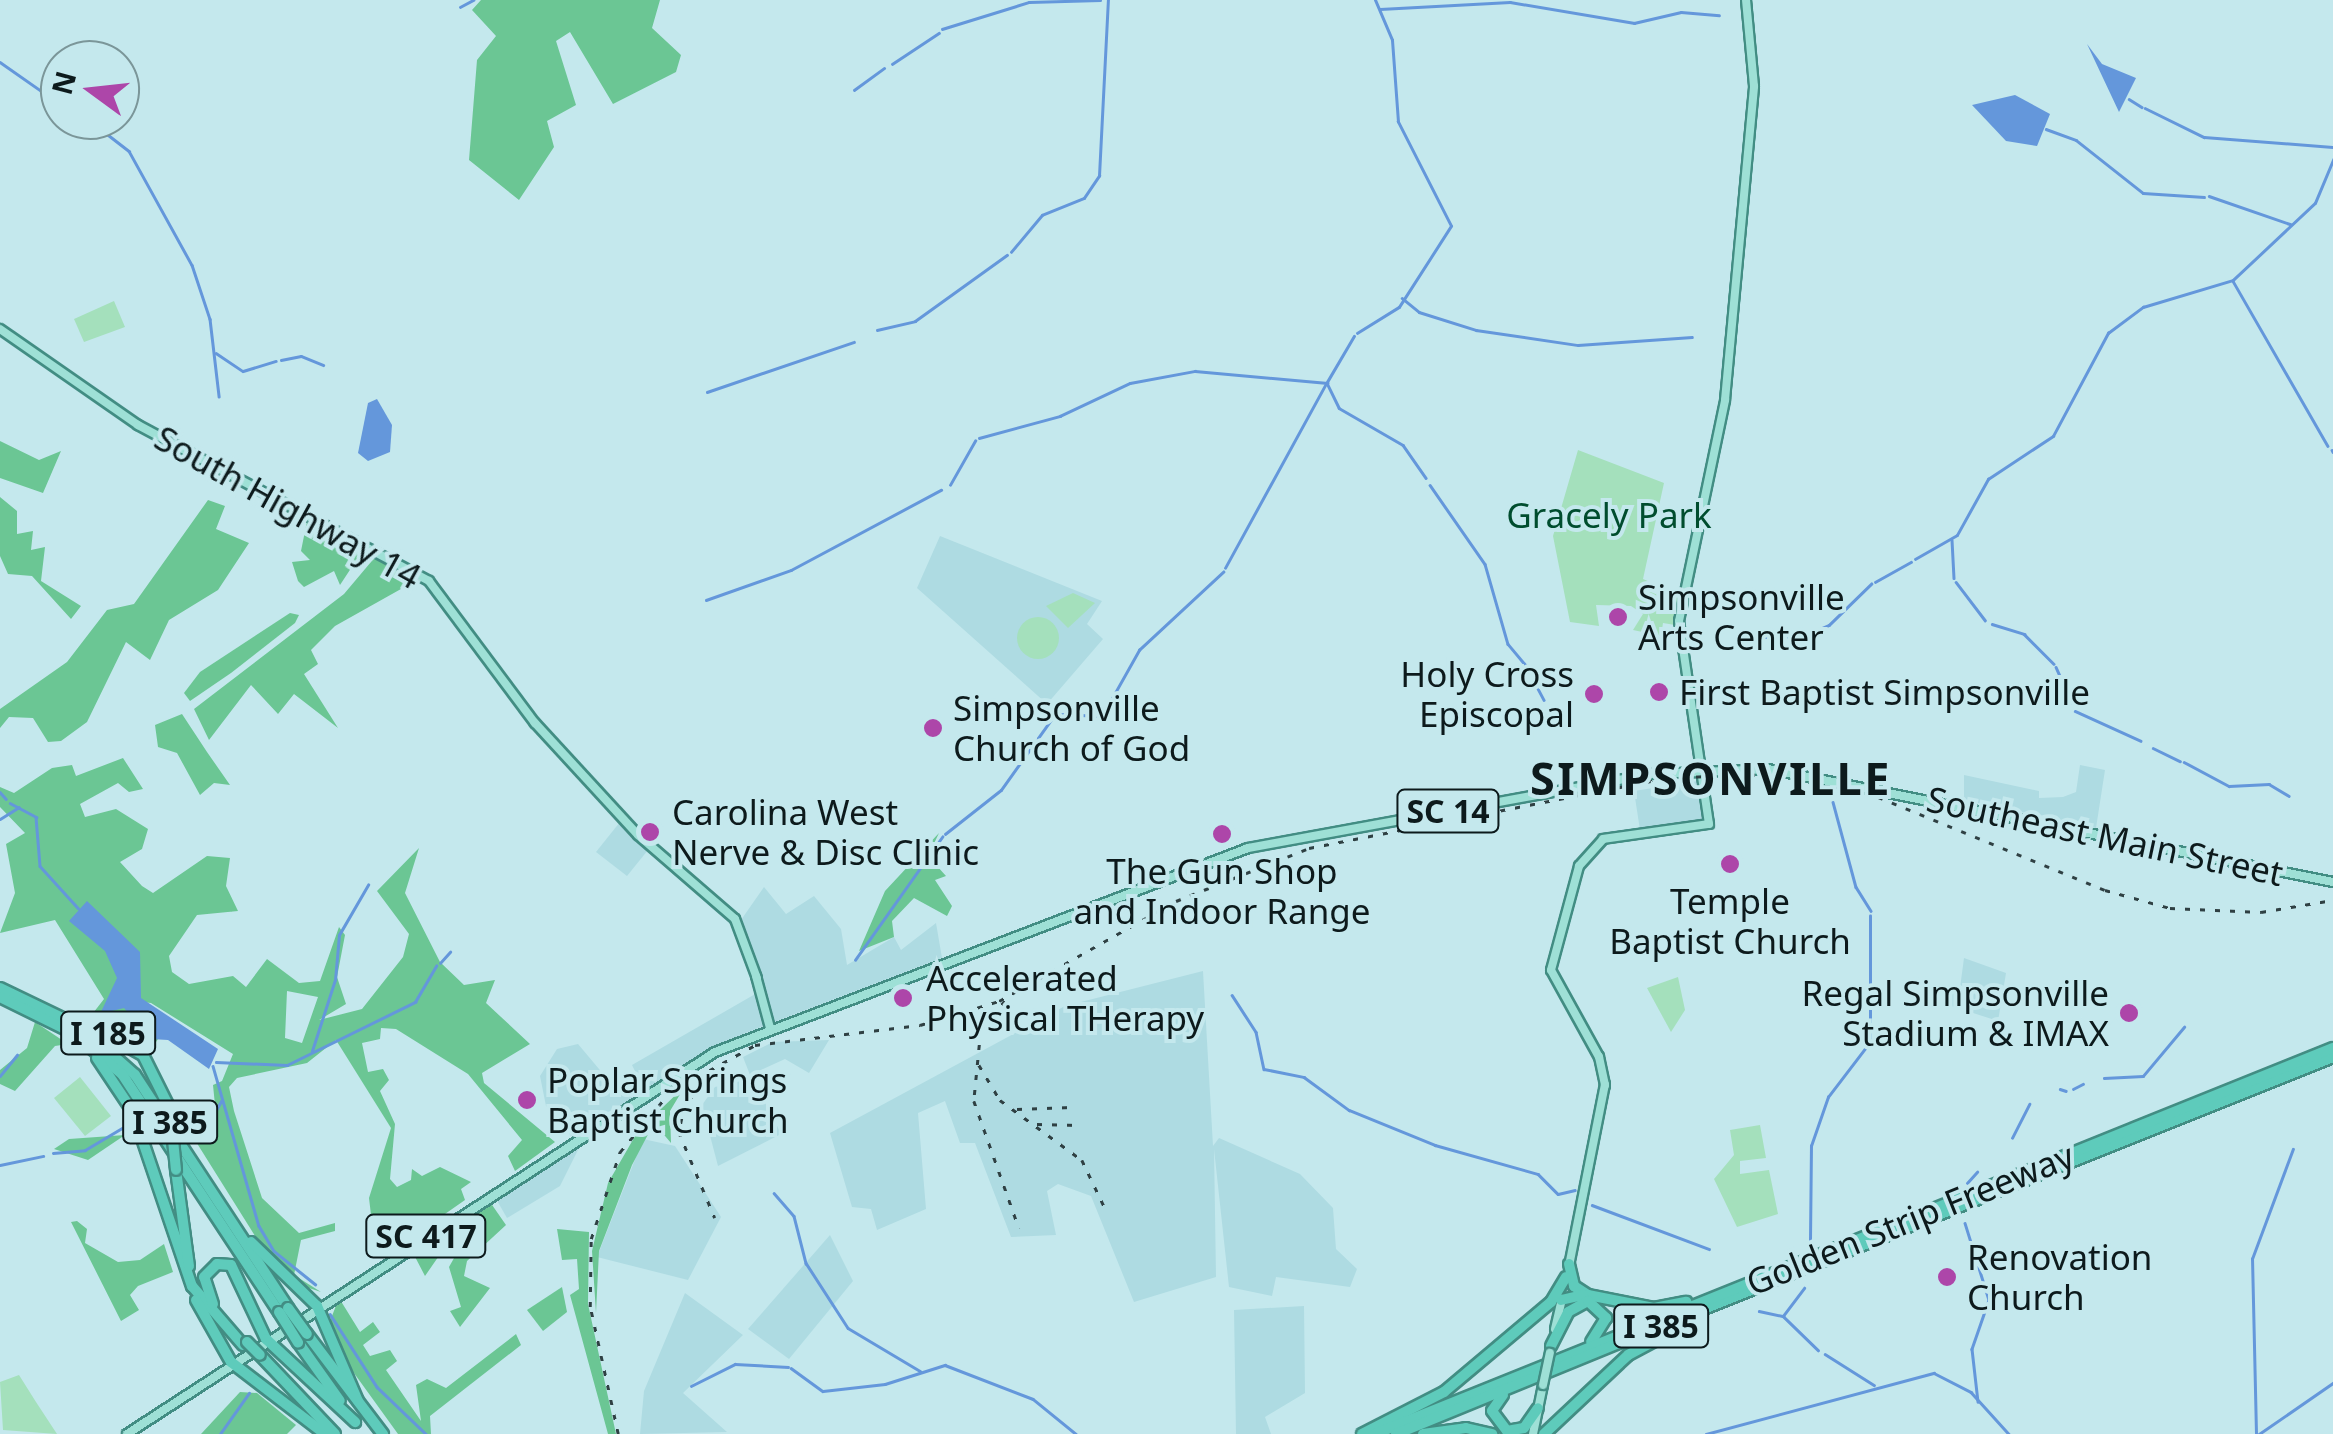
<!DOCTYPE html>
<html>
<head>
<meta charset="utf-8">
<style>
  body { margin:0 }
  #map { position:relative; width:2333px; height:1434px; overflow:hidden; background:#c4e8ed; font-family:"Noto Sans",sans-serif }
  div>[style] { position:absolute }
  .built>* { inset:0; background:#aedbe2 }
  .green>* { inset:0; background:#a4e0bc }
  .round { border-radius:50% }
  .forest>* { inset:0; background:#6bc694 }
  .water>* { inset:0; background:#6497db }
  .stream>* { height:2.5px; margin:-1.25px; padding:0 1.25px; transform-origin:1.25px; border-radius:1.25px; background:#6497db }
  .roads { filter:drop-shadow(2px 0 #428d83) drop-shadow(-2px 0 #428d83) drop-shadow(0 2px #428d83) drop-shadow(0 -2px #428d83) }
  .major>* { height:8px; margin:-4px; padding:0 4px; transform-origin:4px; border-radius:4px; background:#9ee0d6 }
  .highway>* { height:10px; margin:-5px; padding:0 5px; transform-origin:5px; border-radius:5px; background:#5ecbbb }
  .rail>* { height:2.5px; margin-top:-1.25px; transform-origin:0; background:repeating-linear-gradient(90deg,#2f4043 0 5px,transparent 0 15px) }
  .bridges { filter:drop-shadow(2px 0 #428d83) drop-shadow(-2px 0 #428d83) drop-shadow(0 2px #428d83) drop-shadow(0 -2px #428d83) }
  .major-bridge>* { height:8px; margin:-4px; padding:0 4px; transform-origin:4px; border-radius:4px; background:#9ee0d6 }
  .highway-bridge>* { height:10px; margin:-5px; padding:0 5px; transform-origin:5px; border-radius:5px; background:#5ecbbb }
  .dots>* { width:28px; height:28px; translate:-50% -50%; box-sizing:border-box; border:5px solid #c4e8ed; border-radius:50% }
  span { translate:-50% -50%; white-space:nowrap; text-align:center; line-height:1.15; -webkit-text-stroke:8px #c4e8ed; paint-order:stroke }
  .shield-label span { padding:2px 8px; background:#c4e8ed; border:2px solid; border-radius:8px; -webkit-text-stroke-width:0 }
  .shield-label { font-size:32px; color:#0d1a1c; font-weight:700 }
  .street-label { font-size:35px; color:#0d1a1c }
  .park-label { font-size:35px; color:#004d2e }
  .poi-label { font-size:35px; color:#0d1a1c }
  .left { translate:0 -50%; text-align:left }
  .right { translate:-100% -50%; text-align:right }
  .district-label { font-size:45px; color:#0d1a1c; font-weight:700; letter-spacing:2.5px }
  .north { position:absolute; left:40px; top:40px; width:100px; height:100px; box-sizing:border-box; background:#c4e8ed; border:2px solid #7b9699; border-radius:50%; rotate:285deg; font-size:28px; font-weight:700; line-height:40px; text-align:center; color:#0d1a1c }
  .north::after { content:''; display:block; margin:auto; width:35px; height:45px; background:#ad46a9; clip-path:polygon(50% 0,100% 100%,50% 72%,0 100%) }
</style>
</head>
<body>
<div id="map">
  <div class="built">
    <i style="clip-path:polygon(940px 536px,1102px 601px,1087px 624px,1103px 639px,1047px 704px,917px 588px)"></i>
    <i style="clip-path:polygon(2080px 765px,2105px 770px,2096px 828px,1964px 800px,1964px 775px,2039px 791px,2039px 798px,2063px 797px,2076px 792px)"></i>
    <i style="clip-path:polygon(1698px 781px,1704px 821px,1640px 830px,1634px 791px)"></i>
    <i style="clip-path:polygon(620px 822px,648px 850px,627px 876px,596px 852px)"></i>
    <i style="clip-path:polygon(764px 887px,786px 914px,814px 896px,841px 929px,847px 965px,894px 937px,901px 950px,936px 923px,942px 958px,743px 1034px,571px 1136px,546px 1106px,540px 1076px,557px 1049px,578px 1044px,615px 1088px,637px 1075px,632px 1065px,757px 993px,741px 920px)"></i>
    <i style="clip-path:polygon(1964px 958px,2006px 973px,1998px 1021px,1942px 1003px,1960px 988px)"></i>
    <i style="clip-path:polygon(1203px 971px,1213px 1146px,1219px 1138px,1300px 1174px,1333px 1208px,1336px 1249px,1357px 1269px,1350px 1287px,1276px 1277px,1272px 1296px,1229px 1287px,1214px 1149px,1216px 1277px,1134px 1302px,1091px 1196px,1058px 1184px,1047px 1191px,1056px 1235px,1011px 1237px,975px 1143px,960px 1143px,945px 1101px,918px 1113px,926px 1209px,877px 1230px,871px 1209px,852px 1207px,830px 1133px,1065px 1006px)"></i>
    <i style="clip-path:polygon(829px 1040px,809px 1073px,785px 1059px,750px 1075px,743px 1057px,773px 1042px)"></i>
    <i style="clip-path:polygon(754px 1078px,781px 1134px,718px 1166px,702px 1105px,715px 1087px)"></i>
    <i style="clip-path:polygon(643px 1139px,675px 1146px,721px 1217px,688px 1280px,597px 1257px)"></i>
    <i style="clip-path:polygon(582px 1142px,560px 1186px,507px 1218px,495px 1197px)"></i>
    <i style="clip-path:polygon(830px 1235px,853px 1281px,789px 1359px,748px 1329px)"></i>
    <i style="clip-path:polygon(685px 1293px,743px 1335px,683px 1393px,727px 1432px,640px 1434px,644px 1391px)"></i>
    <i style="clip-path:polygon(1304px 1306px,1305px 1393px,1265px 1417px,1271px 1434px,1236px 1434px,1234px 1310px)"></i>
  </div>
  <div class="green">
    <i style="clip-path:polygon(114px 301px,125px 327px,84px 342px,74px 319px)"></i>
    <i style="clip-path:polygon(1578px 450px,1664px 483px,1643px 579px,1680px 595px,1675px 625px,1663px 623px,1661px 636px,1633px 630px,1643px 614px,1631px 606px,1596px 605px,1599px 626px,1570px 622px,1553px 536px)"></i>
    <i style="clip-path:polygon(1073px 593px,1095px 603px,1068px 628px,1046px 606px)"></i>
    <i class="round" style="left:1017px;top:617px;width:42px;height:42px"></i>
    <i style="clip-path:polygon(1678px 977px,1685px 1010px,1671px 1032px,1647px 988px)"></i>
    <i style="clip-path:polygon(80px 1077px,111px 1116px,85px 1136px,54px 1098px)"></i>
    <i style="clip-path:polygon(1760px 1125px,1766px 1158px,1740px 1161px,1740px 1174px,1769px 1170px,1778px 1214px,1737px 1227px,1714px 1179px,1734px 1155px,1730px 1130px)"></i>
    <i style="clip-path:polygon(19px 1375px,36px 1402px,57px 1434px,3px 1430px,0 1382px)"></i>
  </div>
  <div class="forest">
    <i style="clip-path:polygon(481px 0,660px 0,652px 28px,681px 55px,676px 72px,613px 104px,570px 32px,556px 41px,576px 105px,547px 121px,554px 147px,519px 200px,469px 160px,477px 60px,496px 36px,472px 10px)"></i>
    <i style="clip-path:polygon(0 441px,39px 460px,61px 451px,43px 493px,0 478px)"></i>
    <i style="clip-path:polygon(0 497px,17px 511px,17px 534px,33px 531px,31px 550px,45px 547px,41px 581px,81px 606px,71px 619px,32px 576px,8px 574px,0 556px)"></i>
    <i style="clip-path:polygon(208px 500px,225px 506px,216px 529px,249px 543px,218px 590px,169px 620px,150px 660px,126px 642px,87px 722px,61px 741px,48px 742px,33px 718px,9px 717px,0 728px,0 709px,67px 662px,107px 610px,134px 604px)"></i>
    <i style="clip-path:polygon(307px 521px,363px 550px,340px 585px,334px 571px,304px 587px,298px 581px,292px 562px,310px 560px,301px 551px)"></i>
    <i style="clip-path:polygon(376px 556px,417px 580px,335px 626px,311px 650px,318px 664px,304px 674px,338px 728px,294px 694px,278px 714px,251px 685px,209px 740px,194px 709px,344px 594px)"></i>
    <i style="clip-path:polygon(290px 613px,299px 615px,295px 623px,231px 673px,190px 701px,184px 693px,200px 672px)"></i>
    <i style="clip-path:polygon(182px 714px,207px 752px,230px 785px,214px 783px,200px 795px,177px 753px,158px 747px,155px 725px)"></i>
    <i style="clip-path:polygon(evenodd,123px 758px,143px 789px,129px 792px,118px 783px,80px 804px,85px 817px,116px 809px,148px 829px,142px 849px,120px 862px,142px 886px,153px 893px,207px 856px,230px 858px,226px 886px,238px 911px,197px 915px,169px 956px,172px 972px,189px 984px,233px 976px,246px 987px,267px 959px,299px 983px,320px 981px,339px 927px,345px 935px,337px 977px,346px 1004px,319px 1020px,362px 1009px,403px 957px,409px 934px,377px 891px,419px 848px,405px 893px,440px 962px,464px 985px,495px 980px,486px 1003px,530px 1044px,482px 1073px,484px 1083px,555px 1142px,515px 1171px,508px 1156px,522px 1140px,468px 1074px,396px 1029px,381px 1028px,380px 1039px,362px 1043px,368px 1072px,383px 1069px,389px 1080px,380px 1091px,395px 1124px,390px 1179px,397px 1187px,411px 1180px,412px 1169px,422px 1176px,440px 1167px,471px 1182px,461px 1189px,465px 1200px,392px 1251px,373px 1232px,369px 1198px,391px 1128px,336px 1040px,307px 1063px,237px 1078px,229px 1087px,234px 1111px,262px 1198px,299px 1233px,335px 1223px,335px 1231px,301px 1240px,294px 1275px,321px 1292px,303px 1286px,262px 1247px,183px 1121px,215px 1105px,213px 1085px,222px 1081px,233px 1054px,151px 1003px,142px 1002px,160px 1036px,152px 1048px,90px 1017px,104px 999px,55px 920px,0 933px,15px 893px,6px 844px,25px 833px,0 807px,0 787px,14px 793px,52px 768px,72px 765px,76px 776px,123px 758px,287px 991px,318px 997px,302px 1043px,285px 1038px,287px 991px)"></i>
    <i style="clip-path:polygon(939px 833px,928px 856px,946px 876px,935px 880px,952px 906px,947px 916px,914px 898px,892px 921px,894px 937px,859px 951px,885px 891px)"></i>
    <i style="clip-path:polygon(35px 1022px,68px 1044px,55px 1046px,15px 1091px,0 1084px,0 1070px,27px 1048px)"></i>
    <i style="clip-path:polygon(685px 1086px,670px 1111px,671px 1143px,654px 1123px,632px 1165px,599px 1251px,596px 1313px,592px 1251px,608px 1183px,638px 1131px)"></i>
    <i style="clip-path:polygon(125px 1135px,88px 1160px,54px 1149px,69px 1139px)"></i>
    <i style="clip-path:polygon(490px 1202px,506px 1225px,467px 1261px,464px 1276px,490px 1288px,460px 1327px,450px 1311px,461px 1307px,449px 1267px,458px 1251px,443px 1250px,425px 1276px,412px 1251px)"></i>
    <i style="clip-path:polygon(77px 1221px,87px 1229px,85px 1243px,118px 1262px,140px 1260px,164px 1244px,173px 1272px,138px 1286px,130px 1295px,139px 1310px,121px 1321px,71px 1222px)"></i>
    <i style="clip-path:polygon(557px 1229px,589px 1232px,588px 1304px,616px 1434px,608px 1434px,570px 1295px,579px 1289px,577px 1259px,562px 1260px)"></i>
    <i style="clip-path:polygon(562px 1287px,567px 1312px,543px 1331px,527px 1310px)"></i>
    <i style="clip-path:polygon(339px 1298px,360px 1332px,373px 1322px,380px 1332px,363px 1345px,370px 1356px,390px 1350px,397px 1361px,386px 1370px,421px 1421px,416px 1385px,427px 1379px,446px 1388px,516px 1334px,521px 1345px,430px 1416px,431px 1434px,398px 1434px,346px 1362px,330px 1321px)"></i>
    <i style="clip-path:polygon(240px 1392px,257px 1393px,296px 1425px,287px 1434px,201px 1434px)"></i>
  </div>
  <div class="water">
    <i style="clip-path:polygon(2087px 44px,2102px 64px,2136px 78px,2119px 112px)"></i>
    <i style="clip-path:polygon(2015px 95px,2050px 114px,2037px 146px,2006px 141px,1972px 105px)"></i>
    <i style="clip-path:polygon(377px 399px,392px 425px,390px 452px,368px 461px,358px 453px,368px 403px)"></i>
    <i style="clip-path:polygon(87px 901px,140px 952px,141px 998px,218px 1049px,209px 1069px,168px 1040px,151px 1039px,124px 1008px,100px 1014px,117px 978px,105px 951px,69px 921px)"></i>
  </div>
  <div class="stream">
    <i style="left:460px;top:7px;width:15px;rotate:-28deg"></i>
    <i style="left:1380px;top:9px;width:130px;rotate:-3.1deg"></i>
    <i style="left:1510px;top:2px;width:126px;rotate:9.6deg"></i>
    <i style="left:1634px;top:23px;width:48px;rotate:-13.2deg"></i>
    <i style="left:1681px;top:12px;width:38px;rotate:5deg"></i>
    <i style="left:942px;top:29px;width:91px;rotate:-17.2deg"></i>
    <i style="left:1029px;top:2px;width:71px;rotate:-1.6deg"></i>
    <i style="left:0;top:62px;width:73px;rotate:35deg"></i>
    <i style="left:892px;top:64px;width:56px;rotate:-33.4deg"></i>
    <i style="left:854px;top:90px;width:37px;rotate:-36deg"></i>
    <i style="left:2129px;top:99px;width:15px;rotate:32deg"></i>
    <i style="left:2145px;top:108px;width:66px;rotate:26.2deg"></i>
    <i style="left:2204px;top:137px;width:129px;rotate:4.4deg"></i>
    <i style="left:89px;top:120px;width:51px;rotate:37.8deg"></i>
    <i style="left:129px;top:151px;width:130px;rotate:61.1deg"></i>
    <i style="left:192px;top:265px;width:57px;rotate:71.6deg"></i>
    <i style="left:210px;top:319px;width:78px;rotate:83.3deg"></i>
    <i style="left:2046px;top:129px;width:32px;rotate:20deg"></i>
    <i style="left:2076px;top:140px;width:85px;rotate:38.3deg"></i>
    <i style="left:2143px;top:193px;width:61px;rotate:3.8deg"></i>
    <i style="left:2209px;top:196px;width:86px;rotate:19.1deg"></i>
    <i style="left:1011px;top:252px;width:48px;rotate:-50deg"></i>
    <i style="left:1042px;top:215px;width:45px;rotate:-22deg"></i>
    <i style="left:1084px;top:198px;width:27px;rotate:-56deg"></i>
    <i style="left:1099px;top:176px;width:176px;rotate:-87.1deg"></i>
    <i style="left:2233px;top:281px;width:190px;rotate:60.1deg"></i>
    <i style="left:1402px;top:298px;width:22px;rotate:39deg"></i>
    <i style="left:1419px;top:312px;width:60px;rotate:17.5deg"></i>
    <i style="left:1476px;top:330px;width:103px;rotate:8.4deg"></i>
    <i style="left:1578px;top:345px;width:114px;rotate:-4deg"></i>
    <i style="left:877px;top:330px;width:39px;rotate:-13deg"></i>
    <i style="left:915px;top:321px;width:113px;rotate:-35.7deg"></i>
    <i style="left:1357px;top:333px;width:49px;rotate:-31.8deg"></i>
    <i style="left:1399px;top:307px;width:96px;rotate:-57.3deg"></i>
    <i style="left:1451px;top:226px;width:117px;rotate:-117deg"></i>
    <i style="left:1398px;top:122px;width:82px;rotate:-94.2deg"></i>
    <i style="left:1392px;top:40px;width:43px;rotate:-113deg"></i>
    <i style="left:216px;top:353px;width:32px;rotate:34deg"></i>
    <i style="left:243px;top:371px;width:34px;rotate:-17deg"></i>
    <i style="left:281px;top:360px;width:20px;rotate:-11deg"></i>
    <i style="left:301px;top:356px;width:24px;rotate:22deg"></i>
    <i style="left:1327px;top:382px;width:53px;rotate:-59.6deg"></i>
    <i style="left:1328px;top:385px;width:25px;rotate:64deg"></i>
    <i style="left:1339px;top:408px;width:74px;rotate:30deg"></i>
    <i style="left:1403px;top:445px;width:40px;rotate:55.1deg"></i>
    <i style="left:707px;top:392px;width:155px;rotate:-18.8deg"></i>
    <i style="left:979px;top:438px;width:84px;rotate:-15.2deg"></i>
    <i style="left:1060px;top:416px;width:77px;rotate:-25.2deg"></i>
    <i style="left:1130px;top:383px;width:66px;rotate:-10.5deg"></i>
    <i style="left:1195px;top:371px;width:133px;rotate:5.2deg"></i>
    <i style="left:2332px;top:450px;width:2px;rotate:63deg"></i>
    <i style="left:950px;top:485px;width:51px;rotate:-60.4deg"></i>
    <i style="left:1430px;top:485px;width:96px;rotate:55.2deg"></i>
    <i style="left:1485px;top:564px;width:83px;rotate:74deg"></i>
    <i style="left:1508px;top:644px;width:30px;rotate:50deg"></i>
    <i style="left:1952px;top:540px;width:38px;rotate:87deg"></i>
    <i style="left:1915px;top:559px;width:48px;rotate:-29.7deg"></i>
    <i style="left:1957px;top:535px;width:64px;rotate:-61deg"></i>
    <i style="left:1988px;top:479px;width:78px;rotate:-33.5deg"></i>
    <i style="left:2053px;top:436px;width:117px;rotate:-61.9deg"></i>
    <i style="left:2108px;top:333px;width:44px;rotate:-36.6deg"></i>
    <i style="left:2143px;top:307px;width:94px;rotate:-16.7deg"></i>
    <i style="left:2233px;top:280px;width:112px;rotate:-43.2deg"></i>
    <i style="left:2315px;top:203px;width:47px;rotate:-67.3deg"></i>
    <i style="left:1225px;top:568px;width:209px;rotate:-61.3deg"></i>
    <i style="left:1875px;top:582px;width:41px;rotate:-29.1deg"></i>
    <i style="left:1956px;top:582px;width:48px;rotate:52.7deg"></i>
    <i style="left:706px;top:600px;width:90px;rotate:-19.4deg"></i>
    <i style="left:791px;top:570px;width:170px;rotate:-28.1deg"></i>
    <i style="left:1992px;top:624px;width:34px;rotate:17deg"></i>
    <i style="left:2024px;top:634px;width:42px;rotate:45deg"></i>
    <i style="left:1749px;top:637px;width:55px;rotate:-1deg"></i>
    <i style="left:1804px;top:636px;width:27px;rotate:-24deg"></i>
    <i style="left:1829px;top:625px;width:59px;rotate:-44.3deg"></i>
    <i style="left:2056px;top:667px;width:39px;rotate:66deg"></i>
    <i style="left:1535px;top:683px;width:19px;rotate:62deg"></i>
    <i style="left:2075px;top:711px;width:72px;rotate:24.4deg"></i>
    <i style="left:1057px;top:714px;width:45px;rotate:2.5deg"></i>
    <i style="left:1102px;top:716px;width:76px;rotate:-60.7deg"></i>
    <i style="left:1139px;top:650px;width:115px;rotate:-42.9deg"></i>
    <i style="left:2153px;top:748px;width:30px;rotate:26deg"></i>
    <i style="left:2184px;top:762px;width:51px;rotate:28.1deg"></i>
    <i style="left:2229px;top:786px;width:40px;rotate:-2.9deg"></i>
    <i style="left:2269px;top:784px;width:23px;rotate:31deg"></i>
    <i style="left:0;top:792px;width:9px;rotate:49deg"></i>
    <i style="left:1833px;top:802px;width:88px;rotate:74.9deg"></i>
    <i style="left:1856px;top:887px;width:28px;rotate:58deg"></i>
    <i style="left:10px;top:803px;width:30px;rotate:28deg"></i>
    <i style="left:36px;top:817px;width:49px;rotate:85.3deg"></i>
    <i style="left:40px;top:866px;width:57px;rotate:47.9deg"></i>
    <i style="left:0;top:819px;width:22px;rotate:-32deg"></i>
    <i style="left:945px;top:834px;width:71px;rotate:-38.2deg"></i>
    <i style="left:1001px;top:790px;width:90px;rotate:-54.5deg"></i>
    <i style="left:855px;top:960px;width:151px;rotate:-54.7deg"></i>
    <i style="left:440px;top:963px;width:15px;rotate:-48deg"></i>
    <i style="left:1232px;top:995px;width:44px;rotate:57deg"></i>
    <i style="left:1256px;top:1032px;width:38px;rotate:78deg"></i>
    <i style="left:1264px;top:1069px;width:41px;rotate:11.3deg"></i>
    <i style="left:1304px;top:1077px;width:56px;rotate:36.3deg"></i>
    <i style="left:1349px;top:1110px;width:93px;rotate:22.1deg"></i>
    <i style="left:1435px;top:1145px;width:107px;rotate:15.7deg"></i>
    <i style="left:1538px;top:1174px;width:28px;rotate:45deg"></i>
    <i style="left:1558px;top:1194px;width:17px;rotate:-13deg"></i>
    <i style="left:94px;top:1020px;width:8px;rotate:-30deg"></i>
    <i style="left:312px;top:1051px;width:75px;rotate:-72.1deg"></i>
    <i style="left:335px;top:980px;width:45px;rotate:-84.9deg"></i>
    <i style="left:339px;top:935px;width:58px;rotate:-59.9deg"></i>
    <i style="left:216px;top:1062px;width:71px;rotate:2.4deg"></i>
    <i style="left:287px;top:1065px;width:143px;rotate:-26.2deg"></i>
    <i style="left:415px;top:1002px;width:42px;rotate:-59.7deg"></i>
    <i style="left:213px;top:1066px;width:166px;rotate:74deg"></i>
    <i style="left:259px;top:1226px;width:29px;rotate:59deg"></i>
    <i style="left:274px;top:1251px;width:53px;rotate:38.8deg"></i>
    <i style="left:0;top:1076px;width:27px;rotate:-51deg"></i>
    <i style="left:2104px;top:1078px;width:39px;rotate:-3deg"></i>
    <i style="left:2143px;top:1076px;width:64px;rotate:-50.1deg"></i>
    <i style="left:2060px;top:1089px;width:6px;rotate:18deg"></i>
    <i style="left:2073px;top:1089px;width:11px;rotate:-27deg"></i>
    <i style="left:190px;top:1127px;width:19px;rotate:-12deg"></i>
    <i style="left:209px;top:1123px;width:25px;rotate:-61deg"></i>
    <i style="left:2012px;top:1138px;width:38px;rotate:-63deg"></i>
    <i style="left:152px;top:1140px;width:4px"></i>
    <i style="left:53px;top:1153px;width:32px;rotate:-5deg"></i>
    <i style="left:85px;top:1150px;width:43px;rotate:-30.7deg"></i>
    <i style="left:0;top:1165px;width:44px;rotate:-11.8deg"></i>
    <i style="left:1967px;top:1183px;width:15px;rotate:-48deg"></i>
    <i style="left:774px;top:1193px;width:30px;rotate:49deg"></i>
    <i style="left:794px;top:1216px;width:49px;rotate:75.7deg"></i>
    <i style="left:806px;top:1263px;width:77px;rotate:57.1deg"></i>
    <i style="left:848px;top:1328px;width:84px;rotate:30.8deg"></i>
    <i style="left:1592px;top:1205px;width:125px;rotate:20.6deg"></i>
    <i style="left:1965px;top:1223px;width:81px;rotate:72.7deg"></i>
    <i style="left:1989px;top:1300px;width:52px;rotate:109.1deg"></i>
    <i style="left:1972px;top:1349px;width:53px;rotate:83.5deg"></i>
    <i style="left:1810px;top:1240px;width:94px;rotate:-89.4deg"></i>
    <i style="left:1811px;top:1146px;width:52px;rotate:-70.9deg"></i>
    <i style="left:1828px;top:1097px;width:69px;rotate:-52.6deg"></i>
    <i style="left:1870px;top:1042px;width:126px;rotate:-90deg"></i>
    <i style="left:1759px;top:1311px;width:25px;rotate:12deg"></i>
    <i style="left:1783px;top:1316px;width:49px;rotate:44.2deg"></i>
    <i style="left:330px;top:1314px;width:87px;rotate:57.2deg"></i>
    <i style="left:377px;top:1387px;width:68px;rotate:43.8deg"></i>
    <i style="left:1783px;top:1316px;width:35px;rotate:-53deg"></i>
    <i style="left:1825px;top:1354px;width:58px;rotate:32.3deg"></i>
    <i style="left:791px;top:1368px;width:39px;rotate:36deg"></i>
    <i style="left:823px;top:1391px;width:62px;rotate:-6.4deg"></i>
    <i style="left:885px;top:1384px;width:63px;rotate:-17.6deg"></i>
    <i style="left:945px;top:1365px;width:94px;rotate:21.1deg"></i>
    <i style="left:1033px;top:1399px;width:55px;rotate:39.1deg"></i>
    <i style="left:691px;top:1386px;width:49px;rotate:-26.6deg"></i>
    <i style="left:735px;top:1364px;width:53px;rotate:3.2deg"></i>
    <i style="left:220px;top:1434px;width:50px;rotate:-54.7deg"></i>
    <i style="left:1706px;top:1434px;width:236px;rotate:-15deg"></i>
    <i style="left:1934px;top:1373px;width:42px;rotate:27.2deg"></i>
    <i style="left:1971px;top:1392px;width:57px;rotate:47.9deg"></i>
    <i style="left:2256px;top:1434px;width:175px;rotate:-91.3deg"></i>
    <i style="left:2252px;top:1259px;width:117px;rotate:-69.6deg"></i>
    <i style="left:2259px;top:1434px;width:90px;rotate:-34.6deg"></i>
  </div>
  <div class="roads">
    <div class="major">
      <i style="left:0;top:329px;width:168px;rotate:34.8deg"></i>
      <i style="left:138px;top:425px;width:330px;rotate:28.2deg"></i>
      <i style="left:429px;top:581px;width:177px;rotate:53.3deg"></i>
      <i style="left:535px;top:723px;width:152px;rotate:47.4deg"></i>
      <i style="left:638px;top:835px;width:128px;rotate:40.9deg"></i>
      <i style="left:735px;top:919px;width:63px;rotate:69.6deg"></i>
      <i style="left:756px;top:976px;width:54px;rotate:74.9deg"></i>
      <i style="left:1569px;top:1266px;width:185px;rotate:-78.8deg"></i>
      <i style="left:1605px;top:1085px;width:29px;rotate:-102deg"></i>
      <i style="left:1599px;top:1057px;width:99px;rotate:-118.9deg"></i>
      <i style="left:1551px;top:970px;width:108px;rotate:-74.9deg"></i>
      <i style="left:1579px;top:866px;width:36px;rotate:-48deg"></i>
      <i style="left:1603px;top:839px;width:107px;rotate:-8.1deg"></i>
      <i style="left:1709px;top:824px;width:205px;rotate:-98.4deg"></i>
      <i style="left:1679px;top:621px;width:226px;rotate:-78.2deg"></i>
      <i style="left:1725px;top:400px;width:315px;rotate:-84.7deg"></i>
      <i style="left:1754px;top:86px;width:86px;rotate:-95.3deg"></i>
      <i style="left:1555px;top:1329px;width:31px;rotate:-77deg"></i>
      <i style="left:127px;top:1434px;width:701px;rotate:-33.01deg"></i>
      <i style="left:715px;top:1052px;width:571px;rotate:-20.94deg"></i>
      <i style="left:1248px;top:848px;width:410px;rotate:-10.4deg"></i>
      <i style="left:1651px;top:774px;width:117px;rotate:-2.4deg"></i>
      <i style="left:1768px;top:769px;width:576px;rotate:11.31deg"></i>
      <i style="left:1533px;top:1434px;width:50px;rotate:-78.5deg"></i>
    </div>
    <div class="highway">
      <i style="left:0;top:988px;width:90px;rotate:25.7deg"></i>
      <i style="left:81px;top:1027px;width:72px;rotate:41.6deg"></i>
      <i style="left:135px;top:1075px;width:279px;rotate:56.7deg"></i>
      <i style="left:0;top:997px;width:81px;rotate:26.3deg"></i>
      <i style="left:73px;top:1033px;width:64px;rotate:39.9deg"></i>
      <i style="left:122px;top:1074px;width:285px;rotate:56.6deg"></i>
      <i style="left:80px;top:1020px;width:72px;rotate:29.1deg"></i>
      <i style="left:143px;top:1055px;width:60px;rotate:63.4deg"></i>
      <i style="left:97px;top:1058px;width:65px;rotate:56.3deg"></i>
      <i style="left:133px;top:1112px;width:184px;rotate:71.3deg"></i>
      <i style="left:192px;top:1286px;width:78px;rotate:49.2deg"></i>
      <i style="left:176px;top:1170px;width:97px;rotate:82.3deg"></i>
      <i style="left:251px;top:1242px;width:92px;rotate:44.1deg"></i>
      <i style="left:317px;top:1306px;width:103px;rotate:66.7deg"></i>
      <i style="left:1569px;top:1264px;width:23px;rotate:77deg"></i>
      <i style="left:1574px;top:1286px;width:17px;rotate:33deg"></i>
      <i style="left:1588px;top:1295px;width:67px;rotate:11.1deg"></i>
      <i style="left:1654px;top:1308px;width:33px;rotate:-11deg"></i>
      <i style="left:196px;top:1300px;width:71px;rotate:60.6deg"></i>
      <i style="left:231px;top:1362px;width:118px;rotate:37.5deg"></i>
      <i style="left:1561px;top:1300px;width:22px;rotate:-13deg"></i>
      <i style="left:213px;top:1304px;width:28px;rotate:-108deg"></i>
      <i style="left:204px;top:1277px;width:18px;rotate:-45deg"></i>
      <i style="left:217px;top:1264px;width:14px;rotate:4deg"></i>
      <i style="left:231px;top:1265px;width:82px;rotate:64.7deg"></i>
      <i style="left:266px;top:1339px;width:122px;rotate:43deg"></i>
      <i style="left:1651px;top:1330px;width:735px;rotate:-21.82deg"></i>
      <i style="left:307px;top:1334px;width:126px;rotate:52.8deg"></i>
      <i style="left:298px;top:1342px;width:72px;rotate:54.6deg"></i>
      <i style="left:1551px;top:1346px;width:38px;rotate:-63deg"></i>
      <i style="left:1568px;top:1312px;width:23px;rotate:-29deg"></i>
      <i style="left:1588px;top:1301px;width:25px;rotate:43deg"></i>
      <i style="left:1606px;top:1318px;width:28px;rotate:122deg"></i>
      <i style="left:260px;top:1355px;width:109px;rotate:46.5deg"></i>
      <i style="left:1503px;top:1395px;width:19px;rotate:125deg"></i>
      <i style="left:1492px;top:1411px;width:25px;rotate:53deg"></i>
      <i style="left:1507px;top:1431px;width:17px;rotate:-10deg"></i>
      <i style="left:1524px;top:1428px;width:24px;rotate:-55deg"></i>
      <i style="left:1362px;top:1434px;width:92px;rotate:-27.1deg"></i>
      <i style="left:1444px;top:1392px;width:140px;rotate:-40.1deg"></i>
      <i style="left:1551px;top:1302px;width:29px;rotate:-59deg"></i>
      <i style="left:1375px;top:1434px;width:1033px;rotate:-21.95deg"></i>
      <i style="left:1396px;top:1434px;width:254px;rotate:-22.2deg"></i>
      <i style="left:1423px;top:1434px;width:43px;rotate:-7.9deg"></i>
      <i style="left:1466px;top:1428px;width:27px;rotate:13deg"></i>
      <i style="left:1544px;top:1434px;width:115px;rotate:-43.2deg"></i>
      <i style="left:1628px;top:1355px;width:68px;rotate:-28.1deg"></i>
    </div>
  </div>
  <div class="rail">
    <i style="left:1005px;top:1001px;width:38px;rotate:130deg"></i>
    <i style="left:981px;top:1030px;width:71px;rotate:95.6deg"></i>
    <i style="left:974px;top:1101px;width:135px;rotate:70.5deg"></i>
    <i style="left:979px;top:1065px;width:41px;rotate:59deg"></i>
    <i style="left:1000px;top:1100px;width:102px;rotate:36.2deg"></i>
    <i style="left:1082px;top:1160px;width:53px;rotate:64.4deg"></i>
    <i style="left:713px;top:1076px;width:40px;rotate:135deg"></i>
    <i style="left:685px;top:1104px;width:29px;rotate:102deg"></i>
    <i style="left:679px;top:1132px;width:93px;rotate:67.3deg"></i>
    <i style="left:1017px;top:1109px;width:55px;rotate:-2.1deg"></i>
    <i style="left:1037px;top:1124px;width:42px;rotate:1.4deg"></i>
    <i style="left:618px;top:1434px;width:130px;rotate:-102.4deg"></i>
    <i style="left:590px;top:1307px;width:68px;rotate:-89.2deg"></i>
    <i style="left:591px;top:1239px;width:92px;rotate:-71.6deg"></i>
    <i style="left:620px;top:1152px;width:78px;rotate:-50.2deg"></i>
    <i style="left:670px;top:1092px;width:97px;rotate:-28.9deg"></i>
    <i style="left:755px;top:1045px;width:166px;rotate:-6.9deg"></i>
    <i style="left:920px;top:1025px;width:83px;rotate:-16.9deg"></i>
    <i style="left:999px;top:1001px;width:203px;rotate:-29.5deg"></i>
    <i style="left:1176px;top:901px;width:143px;rotate:-21.7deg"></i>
    <i style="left:1309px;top:848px;width:364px;rotate:-11.1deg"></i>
    <i style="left:1666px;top:778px;width:84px;rotate:-2.7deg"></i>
    <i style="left:1750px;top:774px;width:130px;rotate:10.2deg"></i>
    <i style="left:1878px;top:797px;width:245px;rotate:22.3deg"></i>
    <i style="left:2105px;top:890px;width:67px;rotate:15.5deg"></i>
    <i style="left:2170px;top:908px;width:91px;rotate:2.5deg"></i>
    <i style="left:2261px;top:912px;width:73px;rotate:-9.5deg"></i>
  </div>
  <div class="bridges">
    <div class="major-bridge">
      <i style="left:1543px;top:1385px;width:33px;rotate:-78deg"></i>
    </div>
    <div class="highway-bridge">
      <i style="left:170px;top:1109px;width:61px;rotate:84.4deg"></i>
      <i style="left:288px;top:1308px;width:32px;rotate:54deg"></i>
      <i style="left:279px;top:1312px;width:36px;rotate:58deg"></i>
      <i style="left:247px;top:1342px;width:18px;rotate:45deg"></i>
    </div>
  </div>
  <div class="dots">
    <i style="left:1618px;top:617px;background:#ad46a9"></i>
    <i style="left:1659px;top:692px;background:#ad46a9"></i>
    <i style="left:1594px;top:694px;background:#ad46a9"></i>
    <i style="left:933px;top:728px;background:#ad46a9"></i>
    <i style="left:650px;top:832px;background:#ad46a9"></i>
    <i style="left:1222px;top:834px;background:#ad46a9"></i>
    <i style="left:1730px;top:864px;background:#ad46a9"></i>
    <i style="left:903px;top:998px;background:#ad46a9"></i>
    <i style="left:2129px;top:1013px;background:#ad46a9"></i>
    <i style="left:527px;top:1100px;background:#ad46a9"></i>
    <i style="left:1947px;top:1277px;background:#ad46a9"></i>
  </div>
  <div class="shield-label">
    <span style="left:1448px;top:811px">SC 14</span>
    <span style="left:108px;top:1033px">I 185</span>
    <span style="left:170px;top:1122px">I 385</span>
    <span style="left:426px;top:1236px">SC 417</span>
    <span style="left:1661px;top:1326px">I 385</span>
  </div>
  <div class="street-label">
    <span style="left:288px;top:507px;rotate:29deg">South Highway 14</span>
    <span style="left:2105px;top:836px;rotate:12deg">Southeast Main Street</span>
    <span style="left:1910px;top:1219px;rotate:-22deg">Golden Strip Freeway</span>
  </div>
  <div class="park-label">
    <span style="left:1609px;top:515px">Gracely Park</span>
  </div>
  <div class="poi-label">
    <span class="left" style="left:1638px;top:617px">Simpsonville<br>Arts Center</span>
    <span class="right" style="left:1574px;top:694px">Holy Cross<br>Episcopal</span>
    <span class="left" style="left:1679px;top:692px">First Baptist Simpsonville</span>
    <span class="left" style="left:953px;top:728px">Simpsonville<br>Church of God</span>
    <span class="left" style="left:672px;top:832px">Carolina West<br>Nerve &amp; Disc Clinic</span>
    <span style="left:1222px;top:891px">The Gun Shop<br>and Indoor Range</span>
    <span style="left:1730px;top:921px">Temple<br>Baptist Church</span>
    <span class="left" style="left:926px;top:998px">Accelerated<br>Physical THerapy</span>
    <span class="right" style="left:2109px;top:1013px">Regal Simpsonville<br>Stadium &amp; IMAX</span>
    <span class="left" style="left:547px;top:1100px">Poplar Springs<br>Baptist Church</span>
    <span class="left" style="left:1967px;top:1277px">Renovation<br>Church</span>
  </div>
  <div class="district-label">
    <span style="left:1711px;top:778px">SIMPSONVILLE</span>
  </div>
  <div class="north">N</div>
</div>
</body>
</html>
